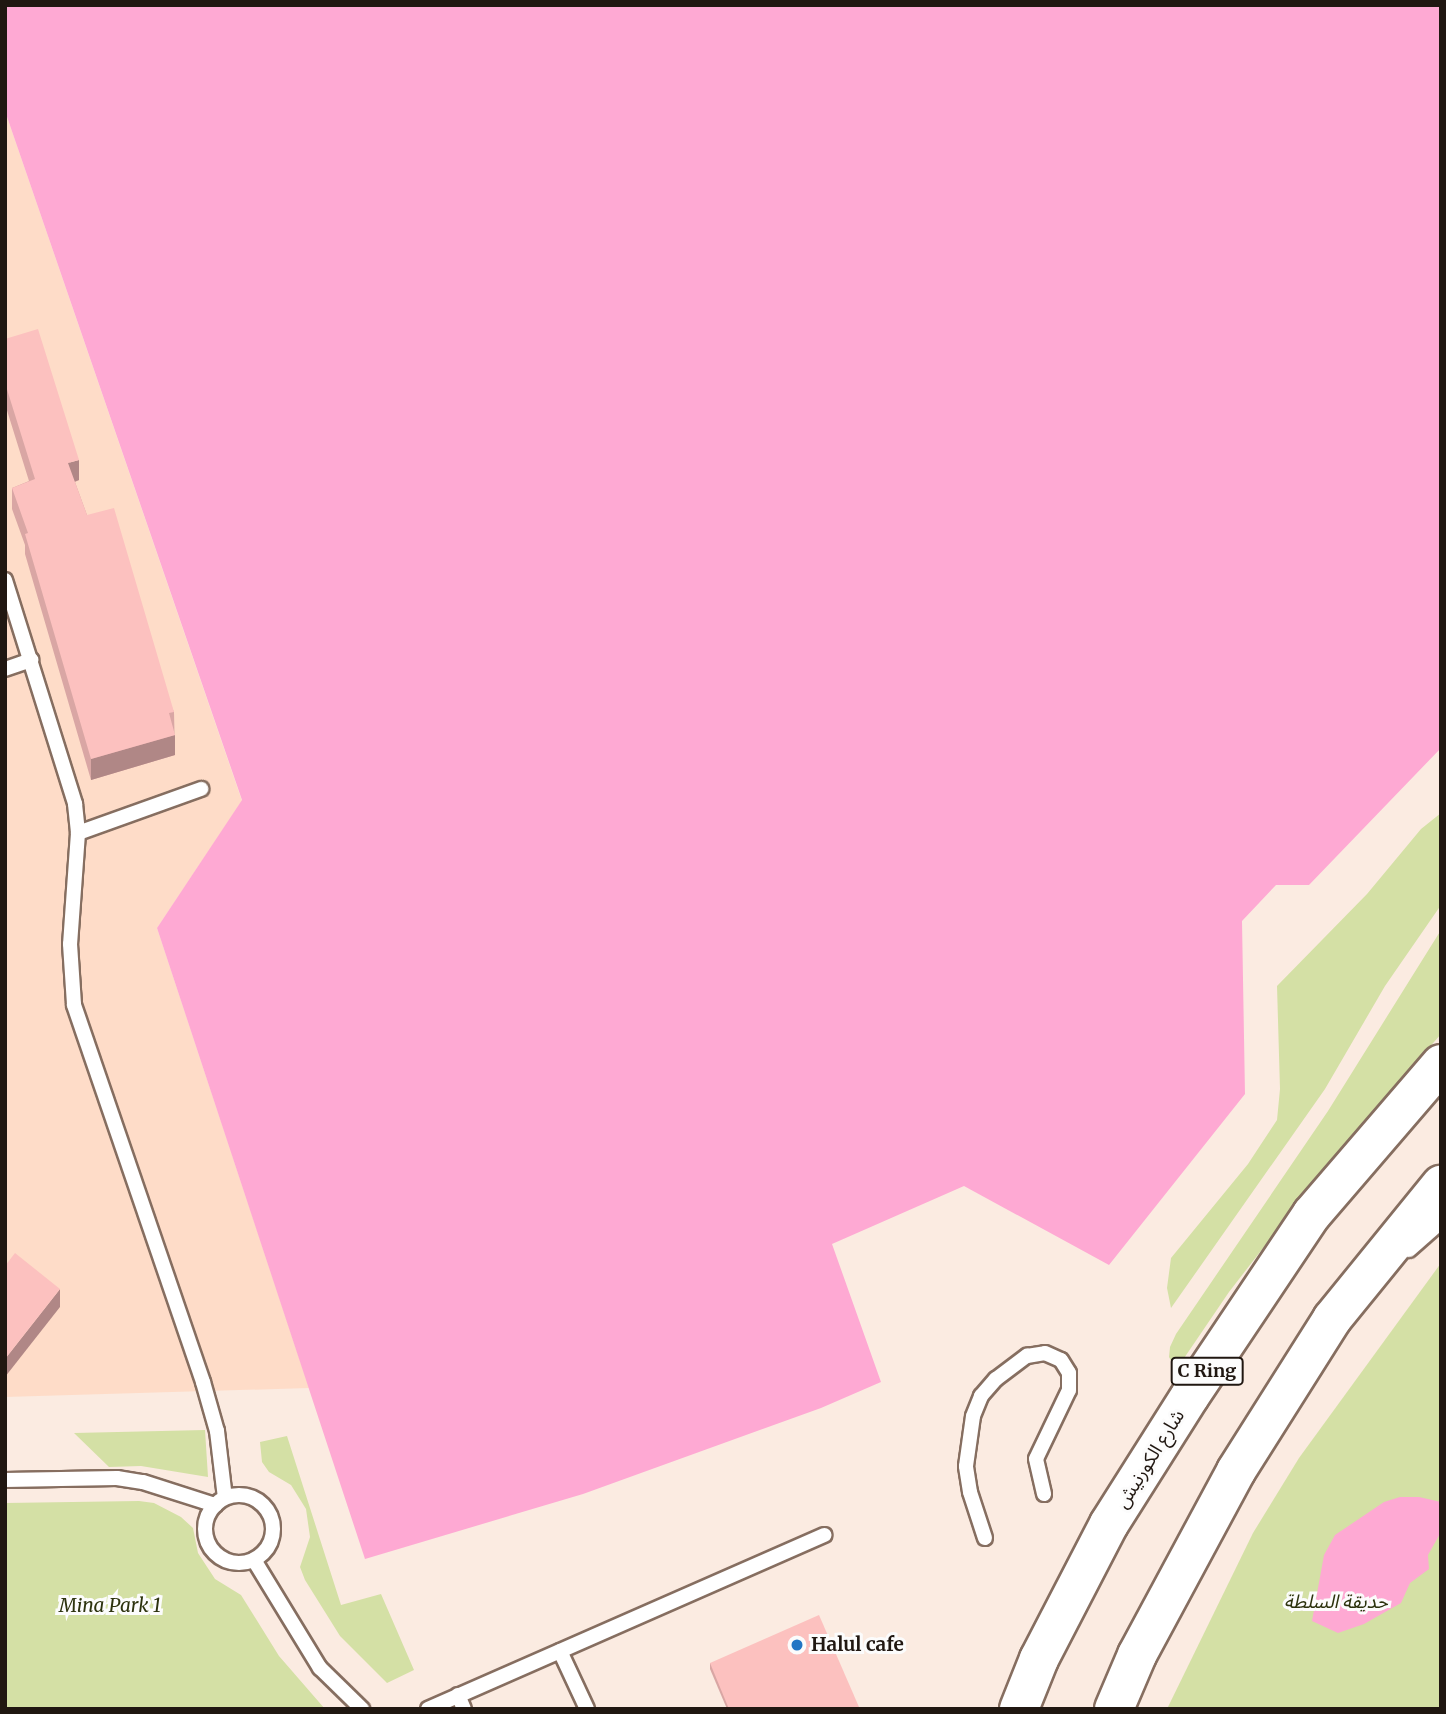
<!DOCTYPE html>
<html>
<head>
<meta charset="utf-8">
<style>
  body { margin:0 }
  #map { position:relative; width:1446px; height:1714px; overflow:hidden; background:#fbebe1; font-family:Merriweather,"Noto Sans Arabic",serif }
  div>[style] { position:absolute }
  .built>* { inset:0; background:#fedcc8 }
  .green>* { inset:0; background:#d4e0a5 }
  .water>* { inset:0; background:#fea9d3 }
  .roads { filter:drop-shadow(2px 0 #866e60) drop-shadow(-2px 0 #866e60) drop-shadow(0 2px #866e60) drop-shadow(0 -2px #866e60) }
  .service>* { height:14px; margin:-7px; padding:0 7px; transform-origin:7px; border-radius:7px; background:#fff }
  .service>.ring { margin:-7px; padding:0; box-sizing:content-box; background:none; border:14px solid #fff; border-radius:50% }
  .trunk>* { height:38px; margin:-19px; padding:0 19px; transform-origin:19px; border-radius:19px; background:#fff }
  .wall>* { inset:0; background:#d9a6a4 }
  .shaded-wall>* { inset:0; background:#b08786 }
  .building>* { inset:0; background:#fcc1bf }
  .dots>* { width:19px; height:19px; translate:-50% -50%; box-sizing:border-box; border:4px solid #fcfcfc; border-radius:50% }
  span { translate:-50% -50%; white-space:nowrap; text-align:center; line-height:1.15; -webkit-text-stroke:6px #fcfcfc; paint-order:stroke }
  .shield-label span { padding:2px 5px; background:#fcfcfc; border:2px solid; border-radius:5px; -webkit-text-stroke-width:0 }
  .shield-label { font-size:18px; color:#201711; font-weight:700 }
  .street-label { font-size:19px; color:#201711 }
  .park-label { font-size:19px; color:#2d330e; font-style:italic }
  .poi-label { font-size:19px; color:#201711; font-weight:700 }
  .left { translate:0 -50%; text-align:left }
  .frame { position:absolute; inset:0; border:7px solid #201711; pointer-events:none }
</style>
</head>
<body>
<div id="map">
  <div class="built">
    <i style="clip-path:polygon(5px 111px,242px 801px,157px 928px,309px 1388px,5px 1397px)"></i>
  </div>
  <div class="green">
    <i style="clip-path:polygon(1441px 813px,1441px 905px,1385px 986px,1325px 1089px,1171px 1308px,1167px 1288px,1171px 1258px,1248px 1164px,1277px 1120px,1280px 1089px,1277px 986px,1367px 894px,1421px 829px)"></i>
    <i style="clip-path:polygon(1441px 930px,1441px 1034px,1352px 1136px,1287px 1217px,1229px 1292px,1176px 1370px,1169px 1357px,1170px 1347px,1176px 1334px,1328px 1111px)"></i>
    <i style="clip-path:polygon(1441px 1263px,1441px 1709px,1167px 1709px,1253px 1533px,1299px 1458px)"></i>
    <i style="clip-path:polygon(205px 1430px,208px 1477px,141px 1466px,109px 1467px,74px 1433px)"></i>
    <i style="clip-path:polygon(287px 1436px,341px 1605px,381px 1594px,414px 1670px,387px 1683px,340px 1636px,305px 1580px,300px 1567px,310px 1537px,306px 1509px,291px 1485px,269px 1472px,262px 1462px,260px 1442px)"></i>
    <i style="clip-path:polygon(139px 1501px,154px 1503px,181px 1517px,193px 1528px,198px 1553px,215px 1579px,241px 1595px,279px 1656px,325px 1709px,5px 1709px,5px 1503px)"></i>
  </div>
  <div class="water">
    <i style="clip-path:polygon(5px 5px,1441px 5px,1441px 748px,1309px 885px,1276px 885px,1242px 921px,1245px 1094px,1109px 1265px,964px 1186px,832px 1244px,881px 1382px,821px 1408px,583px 1494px,365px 1559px,157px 928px,242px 800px,5px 111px)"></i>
    <i style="clip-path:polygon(1400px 1497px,1419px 1497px,1441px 1502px,1441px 1532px,1428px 1555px,1429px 1569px,1410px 1583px,1401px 1603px,1364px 1624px,1338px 1633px,1312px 1621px,1324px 1555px,1335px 1535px,1384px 1502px)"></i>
  </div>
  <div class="roads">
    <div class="service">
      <i style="left:5px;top:580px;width:235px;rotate:72.6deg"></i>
      <i style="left:75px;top:804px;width:29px;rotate:84deg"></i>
      <i style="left:78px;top:833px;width:111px;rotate:94.1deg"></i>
      <i style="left:70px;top:944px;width:61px;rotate:86.2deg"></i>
      <i style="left:74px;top:1005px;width:398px;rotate:71.1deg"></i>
      <i style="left:203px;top:1382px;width:51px;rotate:74.1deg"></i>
      <i style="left:217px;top:1431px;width:67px;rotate:83.2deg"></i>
      <i style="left:5px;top:669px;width:28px;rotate:-19deg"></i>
      <i style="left:78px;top:833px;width:131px;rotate:-19.7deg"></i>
      <i style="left:1409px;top:1250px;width:43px;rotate:-41.2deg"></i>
      <i style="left:5px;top:1480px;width:112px;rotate:-1deg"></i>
      <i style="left:117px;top:1478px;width:26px;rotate:9deg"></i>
      <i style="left:143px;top:1482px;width:76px;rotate:17.7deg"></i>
      <i class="ring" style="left:205px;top:1495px;width:54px;height:54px"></i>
      <i style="left:985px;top:1538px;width:48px;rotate:-108.1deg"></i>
      <i style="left:970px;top:1492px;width:26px;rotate:-99deg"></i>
      <i style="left:966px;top:1466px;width:50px;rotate:-82deg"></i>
      <i style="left:973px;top:1416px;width:22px;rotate:-68deg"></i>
      <i style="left:981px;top:1396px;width:23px;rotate:-49deg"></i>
      <i style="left:996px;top:1379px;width:39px;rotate:-37deg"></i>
      <i style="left:1027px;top:1356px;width:18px;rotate:-9deg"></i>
      <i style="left:1045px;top:1353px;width:17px;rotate:24deg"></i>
      <i style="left:1061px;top:1360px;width:15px;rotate:58deg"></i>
      <i style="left:1069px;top:1373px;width:17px;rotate:90deg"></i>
      <i style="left:1069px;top:1390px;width:76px;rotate:115.6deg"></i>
      <i style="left:1036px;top:1459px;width:36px;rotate:77deg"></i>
      <i style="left:254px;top:1560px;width:127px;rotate:58.6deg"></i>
      <i style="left:320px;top:1668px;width:59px;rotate:44.3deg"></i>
      <i style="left:560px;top:1651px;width:64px;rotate:65deg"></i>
      <i style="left:458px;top:1695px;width:15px;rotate:67deg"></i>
      <i style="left:428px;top:1709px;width:433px;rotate:-23.7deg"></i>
    </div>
    <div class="trunk">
      <i style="left:1019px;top:1709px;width:54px;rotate:-68.2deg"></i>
      <i style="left:1039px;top:1659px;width:152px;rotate:-62.6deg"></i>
      <i style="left:1109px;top:1524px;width:151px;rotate:-57.7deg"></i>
      <i style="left:1190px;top:1396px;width:219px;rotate:-56.2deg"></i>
      <i style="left:1312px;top:1214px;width:198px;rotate:-49.3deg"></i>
      <i style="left:1114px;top:1709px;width:59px;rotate:-66.9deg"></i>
      <i style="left:1137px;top:1655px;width:209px;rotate:-61.7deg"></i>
      <i style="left:1236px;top:1471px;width:180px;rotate:-57.7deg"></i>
      <i style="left:1332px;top:1319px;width:173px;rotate:-50.9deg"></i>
    </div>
  </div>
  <div class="wall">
    <i style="clip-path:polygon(5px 339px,79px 480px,75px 482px,87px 515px,174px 712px,175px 755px,91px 780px,25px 554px,25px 545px,12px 509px,12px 488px,29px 481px,5px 404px)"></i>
    <i style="clip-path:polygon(710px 1663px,859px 1709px,727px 1709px,710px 1669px)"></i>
  </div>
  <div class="shaded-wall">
    <i style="clip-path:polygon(79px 460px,79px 480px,68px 484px,68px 463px)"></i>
    <i style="clip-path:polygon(175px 735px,175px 755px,91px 780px,91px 759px)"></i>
    <i style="clip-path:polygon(60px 1289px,60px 1307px,5px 1377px,5px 1359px)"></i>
  </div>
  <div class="building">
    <i style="clip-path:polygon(38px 329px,79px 460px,68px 463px,87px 515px,114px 508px,174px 712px,169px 713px,175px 735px,91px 759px,25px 534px,28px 533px,12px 488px,35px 479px,5px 383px,5px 339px)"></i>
    <i style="clip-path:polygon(15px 1253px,60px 1289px,5px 1359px,5px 1266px)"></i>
    <i style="clip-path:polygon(819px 1615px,859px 1707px,854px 1709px,729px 1709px,710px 1663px)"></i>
  </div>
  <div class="dots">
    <i style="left:797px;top:1645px;background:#2376c4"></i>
  </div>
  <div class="shield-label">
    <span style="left:1207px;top:1371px">C Ring</span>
  </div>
  <div class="street-label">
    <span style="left:1150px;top:1459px;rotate:-58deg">شارع الكورنيش</span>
  </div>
  <div class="park-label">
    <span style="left:1336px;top:1602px">حديقة السلطة</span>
    <span style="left:110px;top:1606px">Mina Park 1</span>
  </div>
  <div class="poi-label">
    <span class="left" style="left:811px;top:1645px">Halul cafe</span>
  </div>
  <div class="frame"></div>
</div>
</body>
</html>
